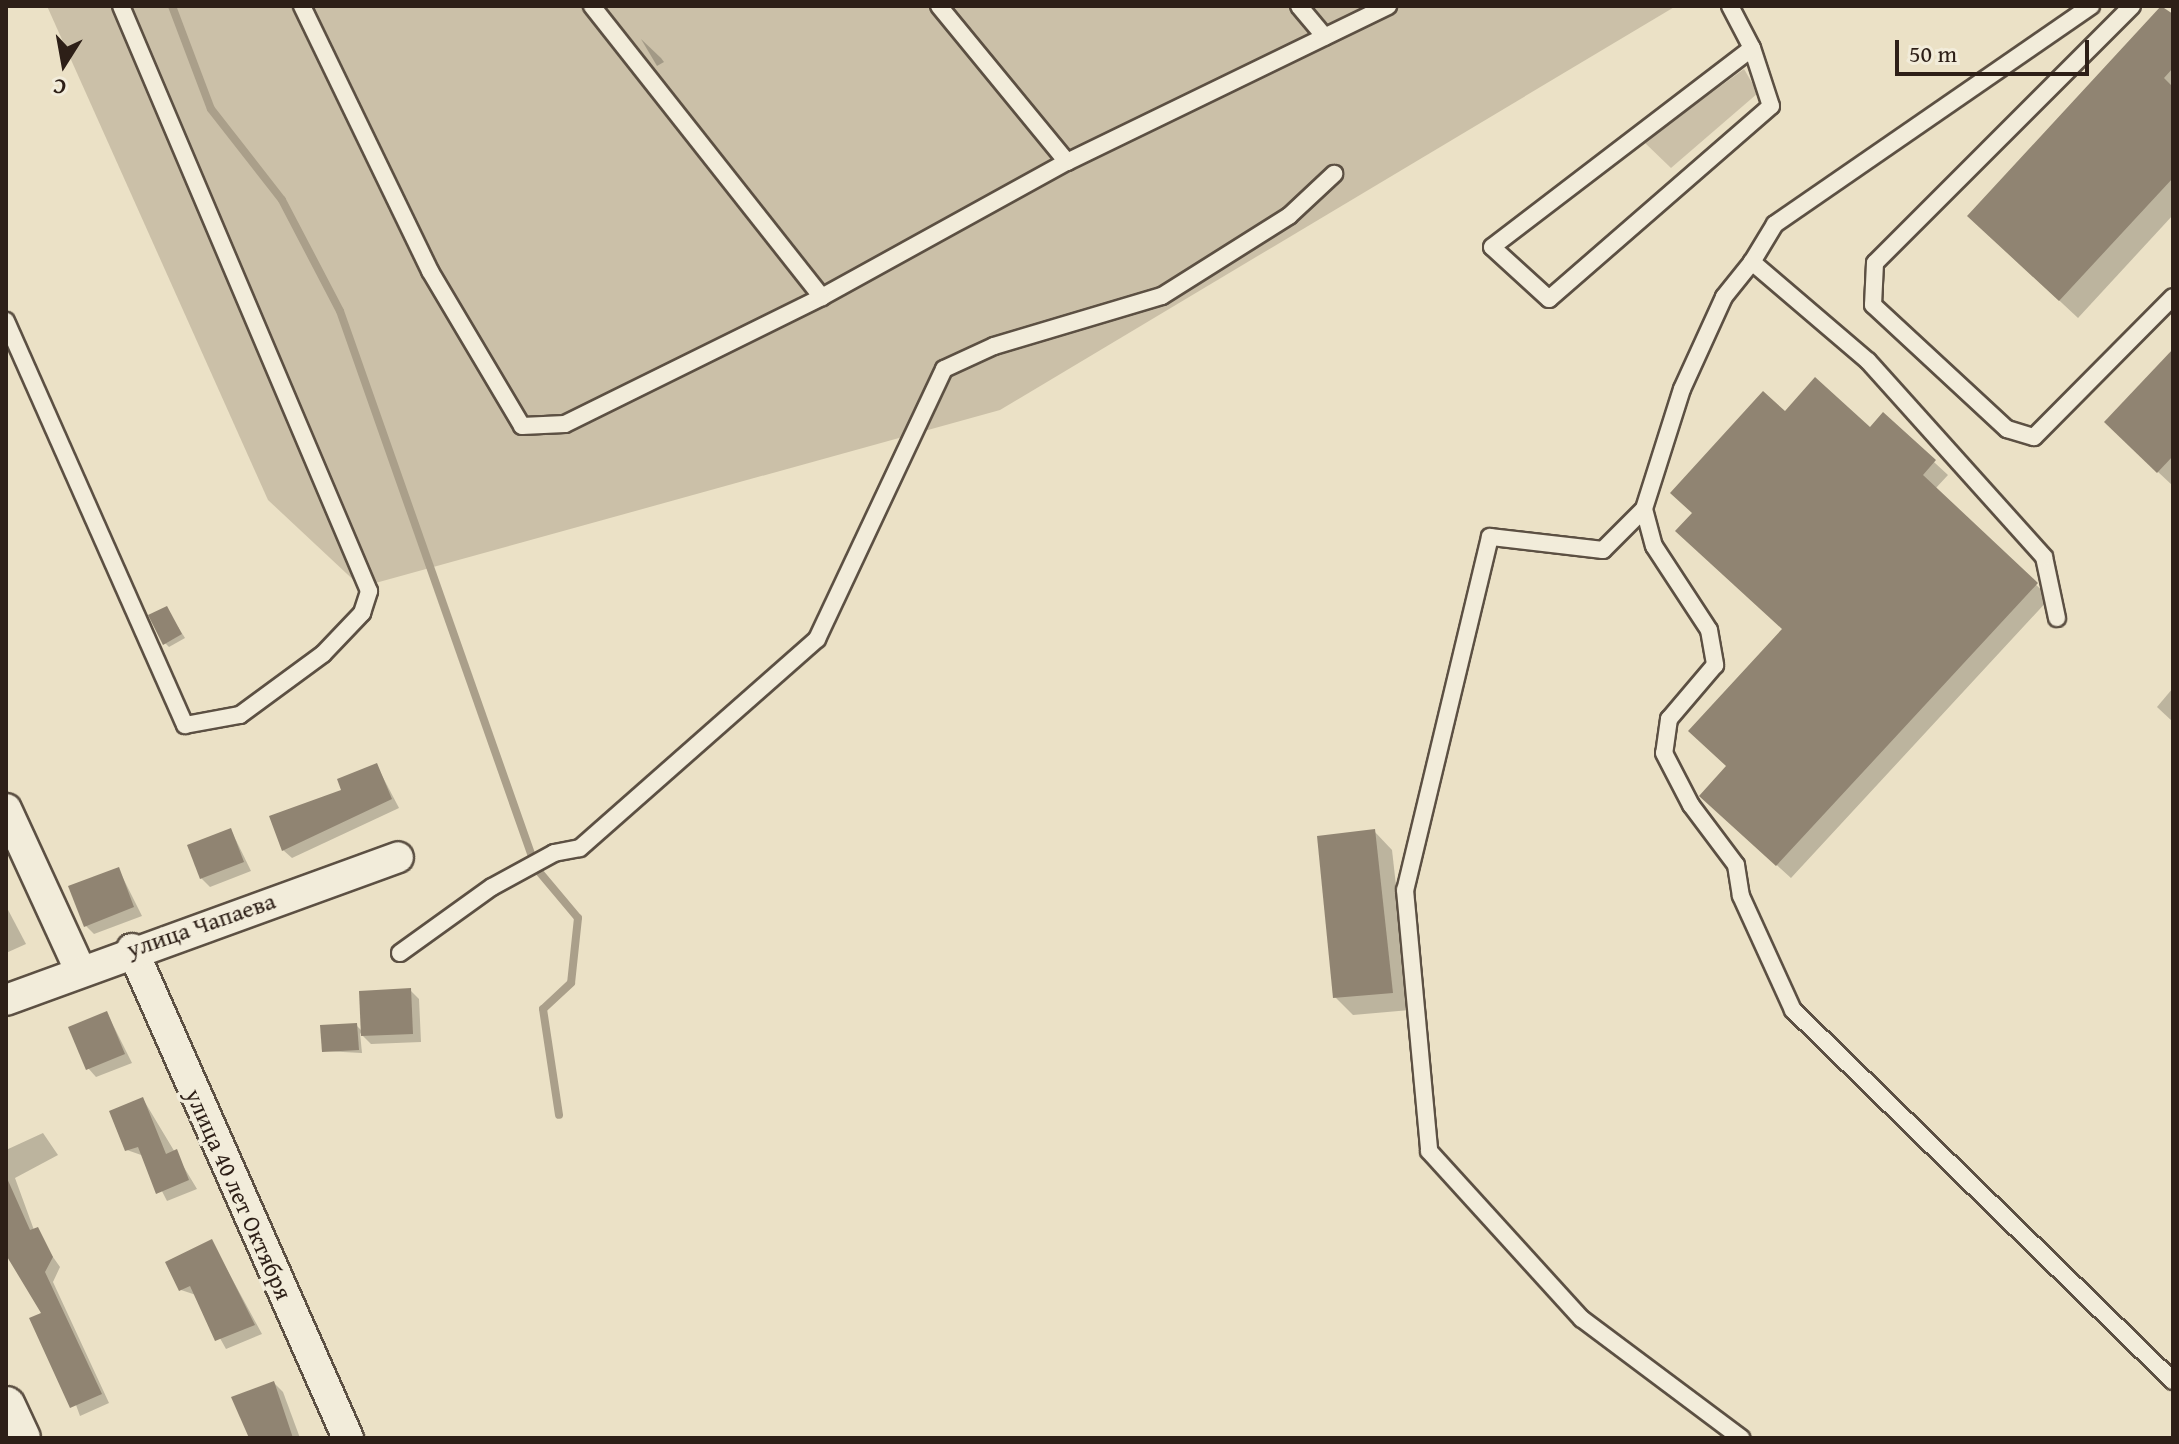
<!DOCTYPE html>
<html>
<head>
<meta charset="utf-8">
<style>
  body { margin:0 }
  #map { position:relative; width:2179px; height:1444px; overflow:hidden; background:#ebe1c6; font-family:"Gentium Book Plus",serif }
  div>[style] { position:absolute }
  .green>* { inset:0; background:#cbc0a8 }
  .shadow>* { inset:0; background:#0003 }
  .stream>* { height:8px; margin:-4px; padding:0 4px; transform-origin:4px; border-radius:4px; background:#aa9f8a }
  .building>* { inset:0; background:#908472 }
  .roads { filter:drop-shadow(2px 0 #5c5043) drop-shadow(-2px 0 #5c5043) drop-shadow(0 2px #5c5043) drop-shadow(0 -2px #5c5043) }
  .service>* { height:16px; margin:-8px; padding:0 8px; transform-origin:8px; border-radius:8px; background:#f2ecda }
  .minor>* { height:30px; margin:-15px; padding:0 15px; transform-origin:15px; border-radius:15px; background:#f2ecda }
  .tertiary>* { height:38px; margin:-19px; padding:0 19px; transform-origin:19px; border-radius:19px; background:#f2ecda }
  span { translate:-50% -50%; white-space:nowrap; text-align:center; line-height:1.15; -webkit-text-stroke:7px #f2ecda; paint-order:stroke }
  .street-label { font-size:24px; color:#2d1f17 }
  .frame { position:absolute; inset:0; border:8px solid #2d1f17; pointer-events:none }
  .north { position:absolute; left:24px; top:24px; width:80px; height:80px; -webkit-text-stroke:6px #f2ecda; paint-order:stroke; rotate:191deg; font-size:22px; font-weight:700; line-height:32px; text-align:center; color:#2d1f17 }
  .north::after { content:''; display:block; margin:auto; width:28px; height:36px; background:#2d1f17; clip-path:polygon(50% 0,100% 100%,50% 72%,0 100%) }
  .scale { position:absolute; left:1895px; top:40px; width:194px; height:36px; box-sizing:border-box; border:4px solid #2d1f17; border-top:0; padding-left:10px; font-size:24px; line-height:28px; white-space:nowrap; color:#2d1f17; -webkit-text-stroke:6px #f2ecda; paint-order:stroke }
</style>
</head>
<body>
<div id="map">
  <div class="green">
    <i style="clip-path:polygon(47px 6px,1676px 6px,1000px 410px,361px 587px,268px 500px)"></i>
    <i style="clip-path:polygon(1744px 69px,1758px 93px,1671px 168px,1644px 142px)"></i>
  </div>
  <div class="shadow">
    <i style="clip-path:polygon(2173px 17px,2173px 215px,2078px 318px,1988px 234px)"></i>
    <i style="clip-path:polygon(641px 39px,661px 58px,664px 62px,657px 66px)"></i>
    <i style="clip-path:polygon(2173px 352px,2173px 486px,2124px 440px)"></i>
    <i style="clip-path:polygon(1785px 414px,1870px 430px,1883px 415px,1948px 475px,1935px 489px,2050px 598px,1791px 878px,1715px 809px,1784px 629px)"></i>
    <i style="clip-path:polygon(166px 608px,185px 638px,169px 647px,165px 643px)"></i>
    <i style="clip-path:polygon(2173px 688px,2173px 722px,2157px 707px)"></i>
    <i style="clip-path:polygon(377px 766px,399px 808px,292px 858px,283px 850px)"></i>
    <i style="clip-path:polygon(231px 830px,251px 871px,210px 887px,201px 878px)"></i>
    <i style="clip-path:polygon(1374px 831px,1392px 850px,1410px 1010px,1353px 1015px,1335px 997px)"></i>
    <i style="clip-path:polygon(119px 870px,142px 916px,94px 934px,85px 925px)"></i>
    <i style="clip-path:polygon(6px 906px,26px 944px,6px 953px)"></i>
    <i style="clip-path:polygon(410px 990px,419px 999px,421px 1042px,371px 1044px,360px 1033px,362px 1053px,324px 1051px,356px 1025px,362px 1031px)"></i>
    <i style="clip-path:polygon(107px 1013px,132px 1063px,96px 1077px,88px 1068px)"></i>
    <i style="clip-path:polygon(143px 1099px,197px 1189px,167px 1201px,144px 1156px,127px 1150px)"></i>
    <i style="clip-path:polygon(43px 1133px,58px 1155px,15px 1178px,34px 1230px,60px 1267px,53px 1282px,109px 1403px,80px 1416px,43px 1314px,6px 1252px,6px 1150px)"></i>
    <i style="clip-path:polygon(212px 1242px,262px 1334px,226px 1349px,196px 1295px,181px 1290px)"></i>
    <i style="clip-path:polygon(274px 1383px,283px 1392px,300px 1438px,255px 1438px)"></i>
  </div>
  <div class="stream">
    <i style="left:172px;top:6px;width:110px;rotate:69.3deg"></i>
    <i style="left:211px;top:109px;width:115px;rotate:52deg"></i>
    <i style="left:282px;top:200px;width:125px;rotate:62.4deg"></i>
    <i style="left:340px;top:311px;width:590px;rotate:70.61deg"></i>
    <i style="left:536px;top:868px;width:65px;rotate:50deg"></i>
    <i style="left:578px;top:918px;width:65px;rotate:96.1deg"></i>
    <i style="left:571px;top:983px;width:38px;rotate:137deg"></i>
    <i style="left:543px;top:1009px;width:107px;rotate:81.4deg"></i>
  </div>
  <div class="building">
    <i style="clip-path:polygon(2161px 6px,2173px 14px,2173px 68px,2164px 78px,2173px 87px,2173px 178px,2059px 301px,1967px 216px)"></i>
    <i style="clip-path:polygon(2173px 349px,2173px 456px,2157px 473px,2104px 422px)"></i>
    <i style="clip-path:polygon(1815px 377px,1870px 427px,1883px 412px,1936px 460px,1923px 475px,2038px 583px,1776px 866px,1699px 796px,1726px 766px,1688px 731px,1782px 629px,1675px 531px,1692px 513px,1670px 493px,1763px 391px,1785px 411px)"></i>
    <i style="clip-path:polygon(167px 606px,182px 634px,163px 645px,148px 615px)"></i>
    <i style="clip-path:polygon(377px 763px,392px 799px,282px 851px,269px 816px,341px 790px,337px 779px)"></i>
    <i style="clip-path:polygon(231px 828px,244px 862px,200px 879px,187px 845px)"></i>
    <i style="clip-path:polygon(1375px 829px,1393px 993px,1333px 998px,1317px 836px)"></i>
    <i style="clip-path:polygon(119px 867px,134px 907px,84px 927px,68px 886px)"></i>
    <i style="clip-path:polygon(411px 988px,413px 1034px,361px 1036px,359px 991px)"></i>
    <i style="clip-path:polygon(107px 1011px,125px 1054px,86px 1070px,68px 1027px)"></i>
    <i style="clip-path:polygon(357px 1023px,359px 1050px,322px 1052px,320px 1025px)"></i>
    <i style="clip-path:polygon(143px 1097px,166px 1154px,177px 1149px,189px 1180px,156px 1194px,138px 1147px,125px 1151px,109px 1111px)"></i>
    <i style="clip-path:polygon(6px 1176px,30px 1230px,38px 1227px,53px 1257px,45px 1272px,102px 1394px,70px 1408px,29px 1318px,41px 1313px,6px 1255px)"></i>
    <i style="clip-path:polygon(212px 1239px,255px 1325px,215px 1341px,190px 1286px,179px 1291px,165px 1262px)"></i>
    <i style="clip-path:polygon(274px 1381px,293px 1438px,249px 1438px,231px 1397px)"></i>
  </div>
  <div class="roads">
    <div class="service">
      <i style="left:302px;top:6px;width:294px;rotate:64.2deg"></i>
      <i style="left:430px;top:271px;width:180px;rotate:59.3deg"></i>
      <i style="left:522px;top:426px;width:43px;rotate:-2.7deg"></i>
      <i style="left:565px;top:424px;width:287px;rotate:-26.3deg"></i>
      <i style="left:822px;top:297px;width:280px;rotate:-28.9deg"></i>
      <i style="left:1067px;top:162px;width:357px;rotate:-25.9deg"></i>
      <i style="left:592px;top:6px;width:371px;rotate:51.7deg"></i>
      <i style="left:939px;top:6px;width:202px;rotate:50.6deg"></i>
      <i style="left:1299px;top:6px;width:40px;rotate:50deg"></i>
      <i style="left:1730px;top:6px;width:47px;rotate:62.4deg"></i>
      <i style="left:1752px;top:48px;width:61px;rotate:71.9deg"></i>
      <i style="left:1771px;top:106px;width:294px;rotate:139deg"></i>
      <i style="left:1549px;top:299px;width:77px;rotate:-137.6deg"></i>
      <i style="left:1492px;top:247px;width:327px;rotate:-37.4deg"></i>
      <i style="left:2132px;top:6px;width:363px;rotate:135deg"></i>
      <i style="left:1875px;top:263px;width:42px;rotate:92.7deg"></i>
      <i style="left:1873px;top:305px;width:183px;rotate:42.8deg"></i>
      <i style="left:2007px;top:429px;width:28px;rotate:17deg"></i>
      <i style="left:2034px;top:437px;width:197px;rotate:-45.2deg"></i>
      <i style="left:1752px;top:262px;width:45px;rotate:128.7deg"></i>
      <i style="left:1724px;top:297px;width:101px;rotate:114.5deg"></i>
      <i style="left:1682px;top:389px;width:126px;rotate:107.6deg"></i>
      <i style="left:1644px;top:509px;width:38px;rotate:75deg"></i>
      <i style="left:1654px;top:546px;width:100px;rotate:56.8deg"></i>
      <i style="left:1709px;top:630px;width:36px;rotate:80deg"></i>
      <i style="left:1715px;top:665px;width:71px;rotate:130.4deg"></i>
      <i style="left:1669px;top:719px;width:34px;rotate:98deg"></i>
      <i style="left:1664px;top:753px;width:59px;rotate:62.6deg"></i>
      <i style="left:1691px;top:805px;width:75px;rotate:53.1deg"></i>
      <i style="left:1736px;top:865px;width:31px;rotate:81deg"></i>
      <i style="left:1741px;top:896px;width:125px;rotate:65.5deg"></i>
      <i style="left:1793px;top:1010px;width:531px;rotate:44.31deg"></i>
      <i style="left:6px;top:321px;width:442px;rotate:66.1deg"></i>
      <i style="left:185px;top:725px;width:56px;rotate:-10.3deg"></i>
      <i style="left:240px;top:715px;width:103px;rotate:-36.3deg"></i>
      <i style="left:323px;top:654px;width:57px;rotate:-46.4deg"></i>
      <i style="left:362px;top:613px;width:23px;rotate:-72deg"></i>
      <i style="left:369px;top:591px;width:635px;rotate:-112.97deg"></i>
      <i style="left:1644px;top:509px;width:58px;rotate:135deg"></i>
      <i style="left:1603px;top:550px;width:114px;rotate:-173.4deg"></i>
      <i style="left:1490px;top:537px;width:363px;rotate:103.5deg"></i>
      <i style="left:1405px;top:890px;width:262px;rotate:84.7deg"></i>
      <i style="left:1429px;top:1151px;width:227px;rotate:47.7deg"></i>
      <i style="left:1582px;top:1319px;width:199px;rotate:36.8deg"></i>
      <i style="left:2057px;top:618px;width:62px;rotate:-102deg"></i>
      <i style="left:2044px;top:557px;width:263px;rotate:-131.9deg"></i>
      <i style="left:1868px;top:361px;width:153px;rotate:-139.5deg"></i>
      <i style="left:1752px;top:262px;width:44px;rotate:-58.8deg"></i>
      <i style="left:1775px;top:224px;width:384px;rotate:-34.6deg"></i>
      <i style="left:400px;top:953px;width:113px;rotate:-35.7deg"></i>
      <i style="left:492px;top:887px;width:71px;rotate:-28.7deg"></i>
      <i style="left:554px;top:853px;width:26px;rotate:-11deg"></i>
      <i style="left:580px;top:848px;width:316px;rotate:-41.4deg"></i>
      <i style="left:817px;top:639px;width:298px;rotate:-64.8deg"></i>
      <i style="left:944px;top:369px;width:55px;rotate:-24.7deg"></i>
      <i style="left:994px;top:346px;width:175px;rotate:-16.6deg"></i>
      <i style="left:1162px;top:296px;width:150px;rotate:-32.2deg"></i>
      <i style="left:1289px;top:216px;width:62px;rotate:-43deg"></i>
    </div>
    <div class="minor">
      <i style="left:6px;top:809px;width:175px;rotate:65.3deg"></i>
      <i style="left:132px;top:949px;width:535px;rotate:66.17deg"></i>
      <i style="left:6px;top:1000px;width:417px;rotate:-20deg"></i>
    </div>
    <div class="tertiary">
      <i style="left:6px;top:1406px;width:35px;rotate:65deg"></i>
    </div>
  </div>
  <div class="street-label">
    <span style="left:201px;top:925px;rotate:-19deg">улица Чапаева</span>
    <span style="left:239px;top:1194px;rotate:66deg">улица 40 лет Октября</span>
  </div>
  <div class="frame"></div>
  <div class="north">С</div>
  <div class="scale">50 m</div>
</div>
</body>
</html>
